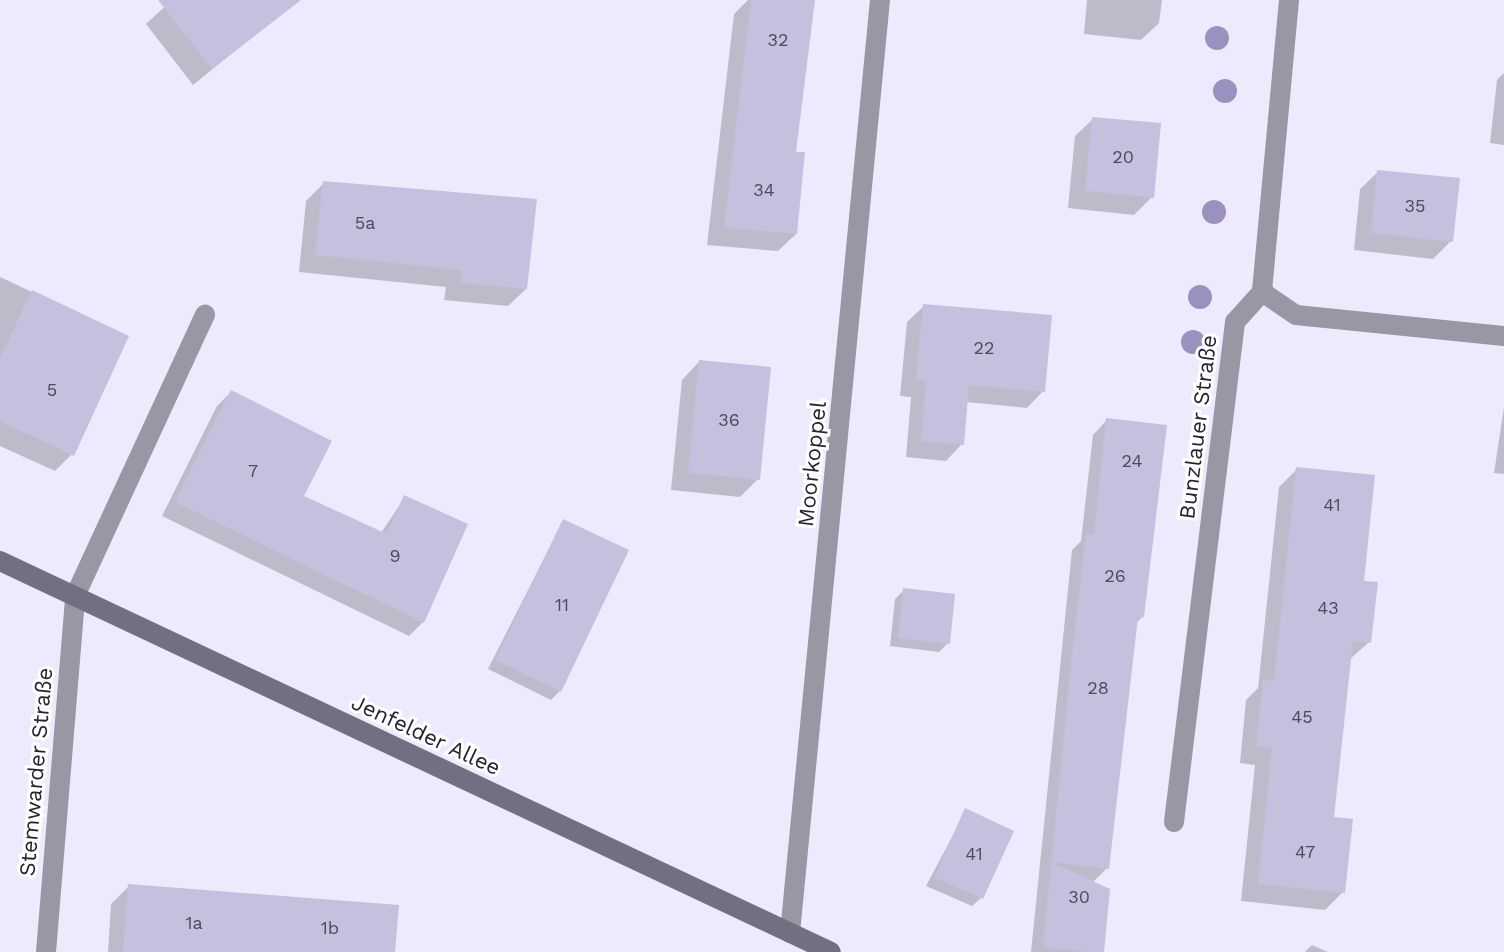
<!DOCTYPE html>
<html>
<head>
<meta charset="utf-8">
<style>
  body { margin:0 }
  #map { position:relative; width:1504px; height:952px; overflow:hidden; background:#edeafd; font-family:"Work Sans",sans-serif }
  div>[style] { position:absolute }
  .shadow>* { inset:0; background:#0003 }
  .building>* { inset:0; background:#c4c0de }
  .lane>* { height:20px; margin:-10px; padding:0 10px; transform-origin:10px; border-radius:10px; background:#9997a4 }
  .street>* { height:20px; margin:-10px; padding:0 10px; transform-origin:10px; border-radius:10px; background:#9997a4 }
  .secondary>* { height:20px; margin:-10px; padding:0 10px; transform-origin:10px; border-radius:10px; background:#716f81 }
  .trees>* { width:24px; height:24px; margin:-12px; border-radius:50%; background:#9a91be }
  span { translate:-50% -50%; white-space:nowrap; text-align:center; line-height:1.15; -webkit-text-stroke:6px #fff; paint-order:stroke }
  .number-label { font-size:18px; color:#4d4b5b }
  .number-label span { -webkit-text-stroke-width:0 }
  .street-label { font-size:22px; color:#25242f }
</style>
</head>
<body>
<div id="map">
  <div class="shadow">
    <i style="clip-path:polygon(172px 0,259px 0,274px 19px,193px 85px,146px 24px)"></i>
    <i style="clip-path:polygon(748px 0,783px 0,796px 234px,778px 251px,707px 245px,734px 14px)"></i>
    <i style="clip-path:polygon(1087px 0,1162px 0,1159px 23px,1141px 40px,1084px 34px)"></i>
    <i style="clip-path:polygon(1504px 73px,1504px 145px,1490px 143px,1497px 80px)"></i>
    <i style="clip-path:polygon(1093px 119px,1152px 197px,1134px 215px,1068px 208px,1075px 136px)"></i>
    <i style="clip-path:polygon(1378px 172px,1451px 241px,1433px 259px,1354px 250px,1360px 189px)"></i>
    <i style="clip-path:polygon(324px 183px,526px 289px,508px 306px,444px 300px,446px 287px,299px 272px,306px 201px)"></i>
    <i style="clip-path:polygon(0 277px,126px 336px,72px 454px,55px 471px,0 446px)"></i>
    <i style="clip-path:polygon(924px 306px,1043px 391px,1027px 408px,966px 402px,962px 444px,946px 461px,906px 457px,911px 397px,900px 396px,907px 322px)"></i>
    <i style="clip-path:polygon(699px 362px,758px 479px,740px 497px,671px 490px,682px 380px)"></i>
    <i style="clip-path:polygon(231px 392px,302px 497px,381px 533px,405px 497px,423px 622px,409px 636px,162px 516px,217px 406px)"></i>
    <i style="clip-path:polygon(1504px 407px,1504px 474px,1494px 473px)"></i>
    <i style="clip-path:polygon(1107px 420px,1142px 617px,1135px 624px,1107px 868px,1092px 883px,1102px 952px,1031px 952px,1072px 550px,1081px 541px,1093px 435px)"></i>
    <i style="clip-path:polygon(1297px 469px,1362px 583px,1369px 642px,1349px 660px,1332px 819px,1343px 892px,1325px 910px,1241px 901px,1255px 765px,1240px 763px,1246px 700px,1258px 688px,1279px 487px)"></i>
    <i style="clip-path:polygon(563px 521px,560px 691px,551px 700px,488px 669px)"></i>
    <i style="clip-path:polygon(904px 590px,948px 643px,939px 652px,890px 646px,895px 599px)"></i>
    <i style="clip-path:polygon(966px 811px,981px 898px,972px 906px,926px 886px)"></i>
    <i style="clip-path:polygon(129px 886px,393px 952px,108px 952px,111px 904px)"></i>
    <i style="clip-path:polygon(1312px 945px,1328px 952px,1305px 952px)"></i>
  </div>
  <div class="building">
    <i style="clip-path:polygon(158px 0,301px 0,212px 69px)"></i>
    <i style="clip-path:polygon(751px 0,815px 0,796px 152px,805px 152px,797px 234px,724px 228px)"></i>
    <i style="clip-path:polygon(1092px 117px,1161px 123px,1154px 198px,1085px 191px)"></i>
    <i style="clip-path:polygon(1377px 170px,1460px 178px,1453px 242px,1371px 233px)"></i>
    <i style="clip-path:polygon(323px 181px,537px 199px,527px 289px,461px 283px,462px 270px,315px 255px)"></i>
    <i style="clip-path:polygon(32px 290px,129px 336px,74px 456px,0 421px,0 358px)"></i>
    <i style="clip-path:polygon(923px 304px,1052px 315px,1045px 392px,969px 385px,964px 445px,921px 441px,926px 381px,916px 380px)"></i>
    <i style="clip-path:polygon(699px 360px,771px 367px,760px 480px,688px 473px)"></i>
    <i style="clip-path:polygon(231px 390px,332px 441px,304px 496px,387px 534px,404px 495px,468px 524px,424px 623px,175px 502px)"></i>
    <i style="clip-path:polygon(1106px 418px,1167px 425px,1144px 617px,1138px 617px,1109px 869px,1051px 862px,1110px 889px,1104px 952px,1086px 952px,1043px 947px,1072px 653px,1086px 534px,1094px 535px)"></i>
    <i style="clip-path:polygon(1296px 467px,1375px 475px,1364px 581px,1378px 582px,1371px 643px,1353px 641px,1334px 817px,1353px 819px,1345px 893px,1258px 884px,1272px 748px,1256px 746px,1263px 680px,1274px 681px)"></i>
    <i style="clip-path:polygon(563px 519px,629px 550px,561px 692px,495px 660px)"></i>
    <i style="clip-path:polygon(903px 588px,955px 594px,950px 644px,898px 638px)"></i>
    <i style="clip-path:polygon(965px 808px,1014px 831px,983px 899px,934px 877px)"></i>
    <i style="clip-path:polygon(128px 884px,399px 905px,395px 952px,123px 952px)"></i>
  </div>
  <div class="lane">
    <i style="left:75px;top:596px;width:310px;rotate:-65.2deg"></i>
    <i style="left:1174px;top:822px;width:504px;rotate:-83.04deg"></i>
    <i style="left:1235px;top:322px;width:40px;rotate:-48deg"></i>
  </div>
  <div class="street">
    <i style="left:1289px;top:0;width:293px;rotate:95.3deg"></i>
    <i style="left:1262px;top:292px;width:41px;rotate:34.1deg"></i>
    <i style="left:1296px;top:315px;width:209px;rotate:5.8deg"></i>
    <i style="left:790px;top:933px;width:937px;rotate:-84.49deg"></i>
    <i style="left:46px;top:952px;width:357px;rotate:-85.3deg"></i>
  </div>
  <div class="secondary">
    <i style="left:0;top:561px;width:918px;rotate:25.2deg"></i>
  </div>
  <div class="trees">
    <i style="left:1217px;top:38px"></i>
    <i style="left:1225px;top:91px"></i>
    <i style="left:1214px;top:212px"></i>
    <i style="left:1200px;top:297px"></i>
    <i style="left:1193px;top:342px"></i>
  </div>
  <div class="number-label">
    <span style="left:778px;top:40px">32</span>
    <span style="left:1123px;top:157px">20</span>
    <span style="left:764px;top:190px">34</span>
    <span style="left:1415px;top:206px">35</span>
    <span style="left:365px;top:223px">5a</span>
    <span style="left:984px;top:348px">22</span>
    <span style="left:52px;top:390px">5</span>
    <span style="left:729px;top:420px">36</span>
    <span style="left:1132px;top:461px">24</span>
    <span style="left:253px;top:471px">7</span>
    <span style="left:1332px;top:505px">41</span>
    <span style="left:395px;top:556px">9</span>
    <span style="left:1115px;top:576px">26</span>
    <span style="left:562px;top:605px">11</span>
    <span style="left:1328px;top:608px">43</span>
    <span style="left:1098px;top:688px">28</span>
    <span style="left:1302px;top:717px">45</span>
    <span style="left:1305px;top:852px">47</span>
    <span style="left:974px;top:854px">41</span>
    <span style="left:1079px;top:897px">30</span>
    <span style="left:194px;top:923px">1a</span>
    <span style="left:330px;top:928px">1b</span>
  </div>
  <div class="street-label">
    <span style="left:1198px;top:427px;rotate:-83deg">Bunzlauer Straße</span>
    <span style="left:812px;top:464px;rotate:-84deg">Moorkoppel</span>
    <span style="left:426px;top:735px;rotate:25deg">Jenfelder Allee</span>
    <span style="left:36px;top:772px;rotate:-85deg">Stemwarder Straße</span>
  </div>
</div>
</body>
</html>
